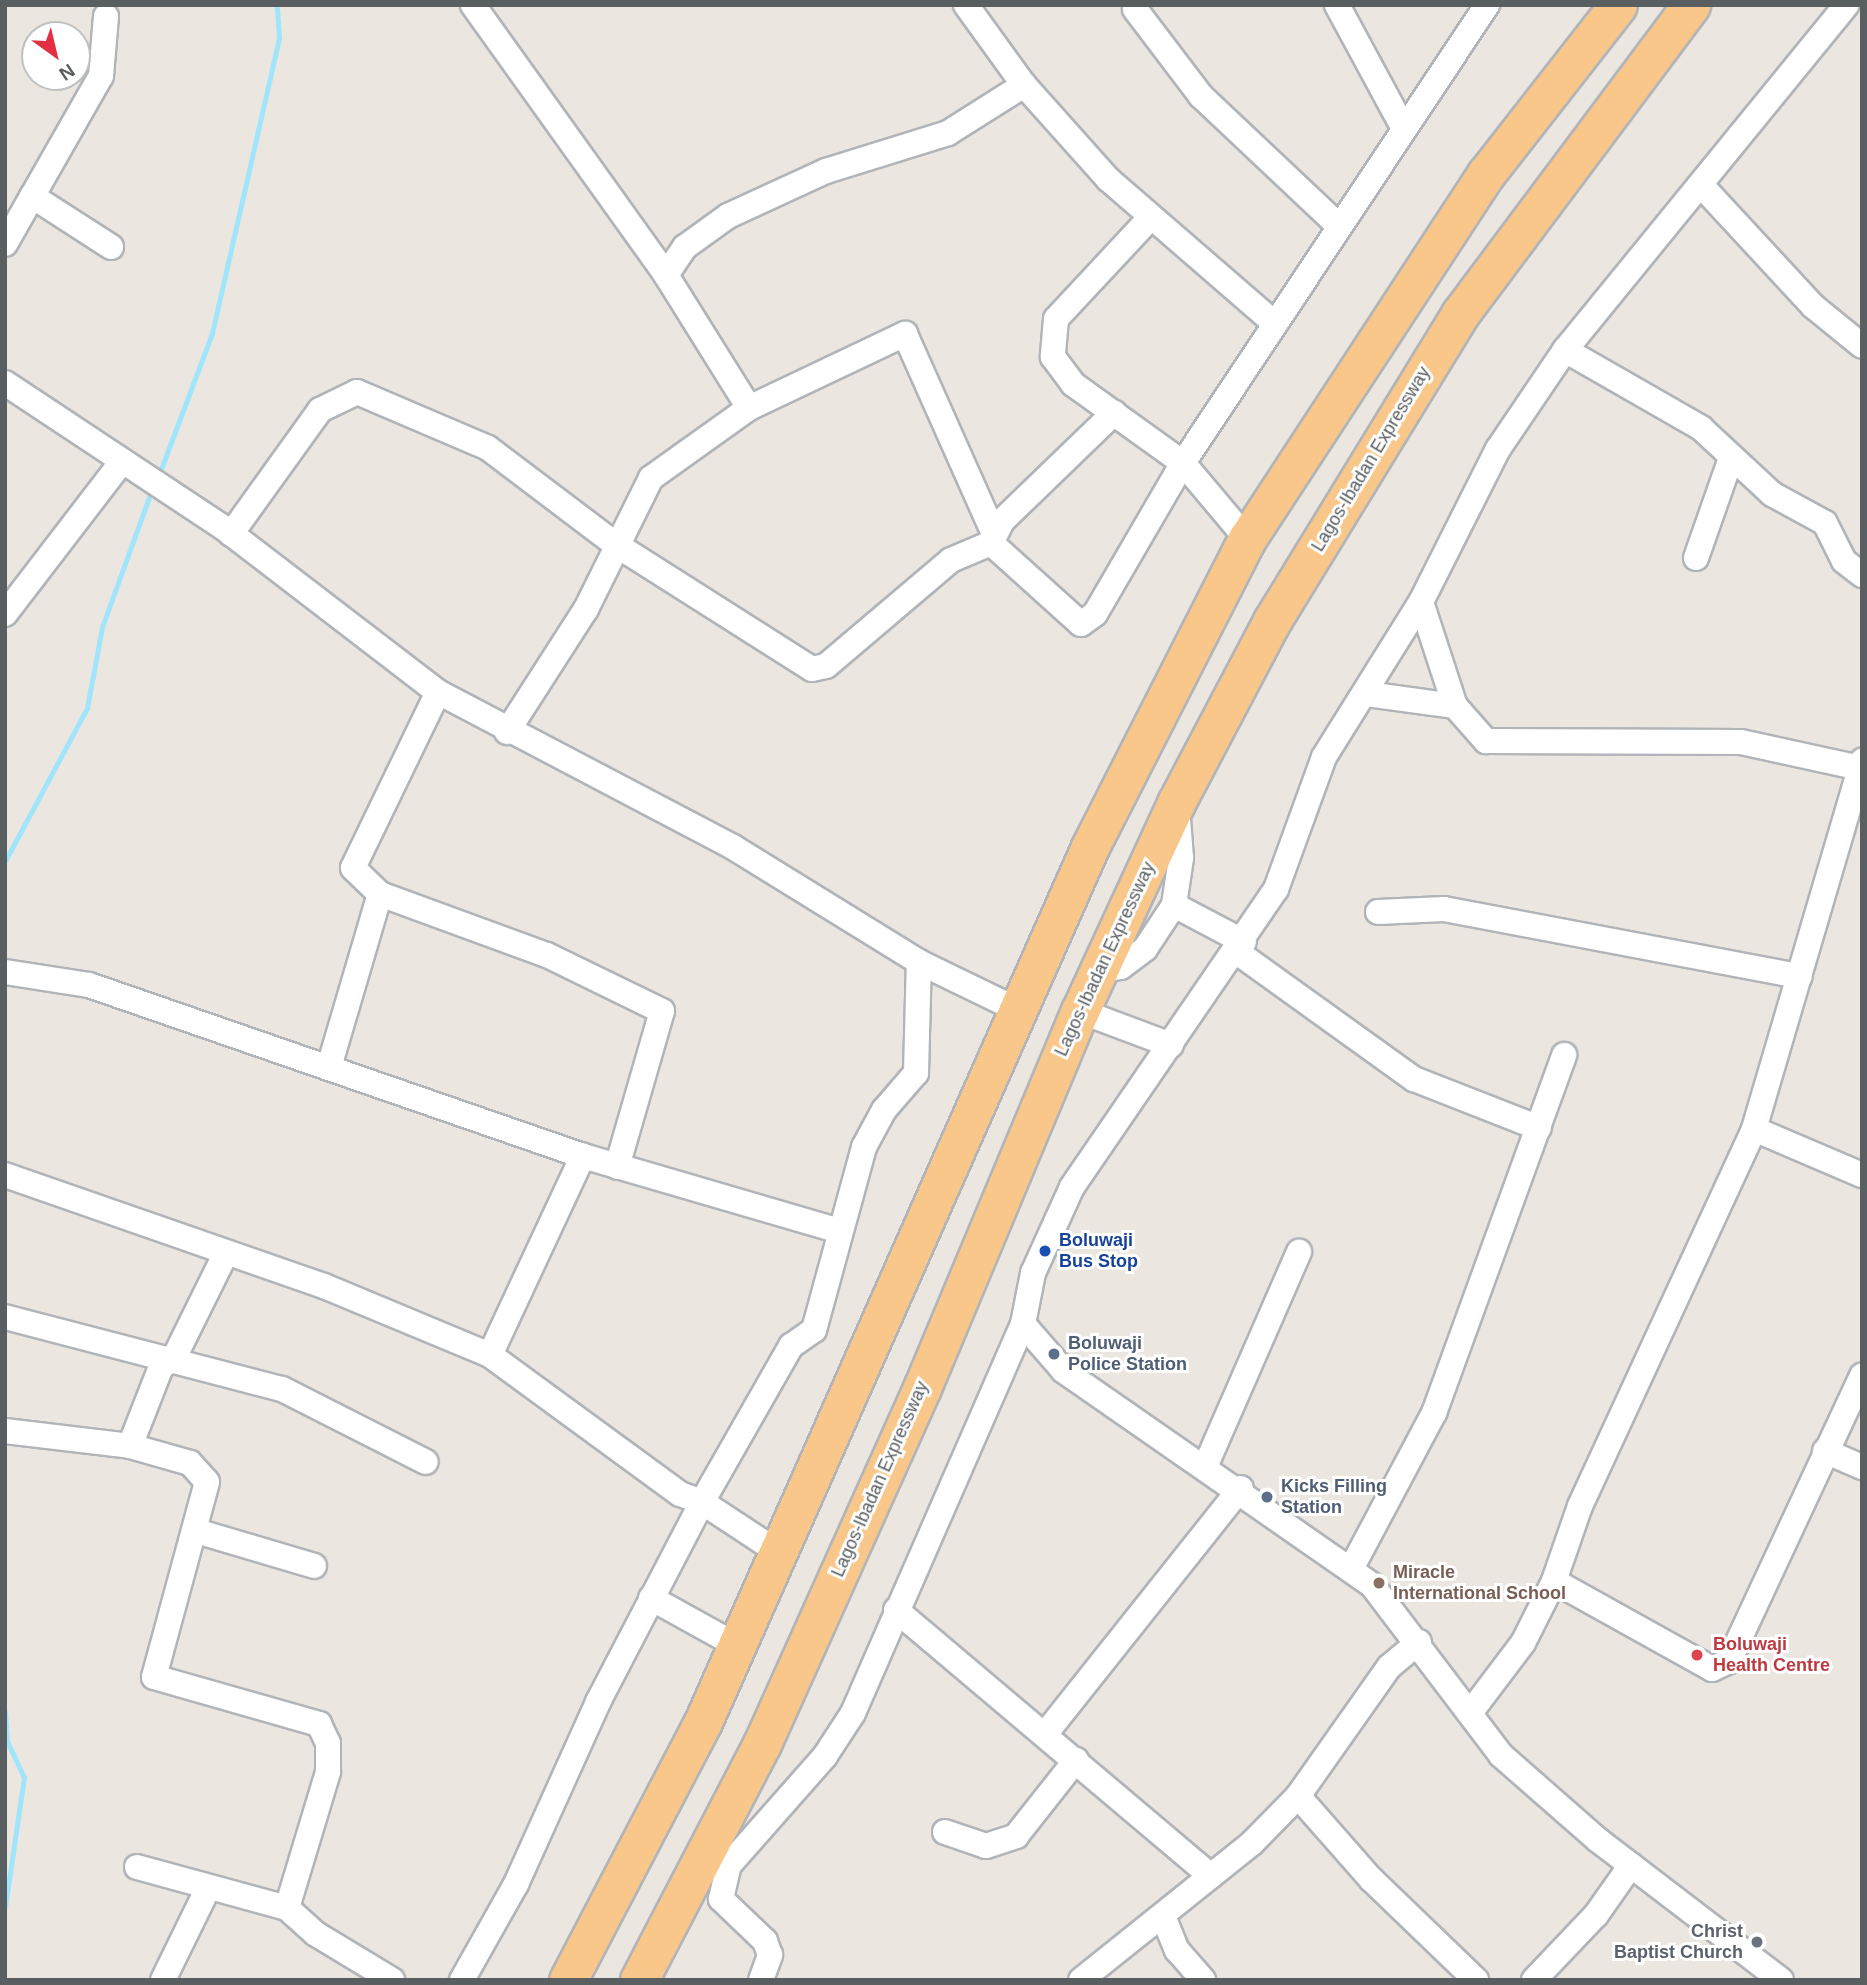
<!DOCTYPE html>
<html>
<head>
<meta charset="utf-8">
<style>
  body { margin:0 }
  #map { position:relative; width:1867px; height:1985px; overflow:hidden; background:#ebe7e0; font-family:Helvetica,sans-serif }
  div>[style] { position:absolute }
  .stream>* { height:5px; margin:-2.5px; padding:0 2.5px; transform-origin:2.5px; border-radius:2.5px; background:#a0e5fc }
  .roads { filter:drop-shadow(2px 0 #b1b4b8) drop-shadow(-2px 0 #b1b4b8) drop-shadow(0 2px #b1b4b8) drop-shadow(0 -2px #b1b4b8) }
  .minor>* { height:24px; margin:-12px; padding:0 12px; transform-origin:12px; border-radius:12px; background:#fff }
  .highway>* { height:37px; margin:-18.5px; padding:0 18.5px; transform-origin:18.5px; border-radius:18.5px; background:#f9c789 }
  .dots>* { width:19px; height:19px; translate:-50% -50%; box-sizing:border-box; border:4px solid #fff; border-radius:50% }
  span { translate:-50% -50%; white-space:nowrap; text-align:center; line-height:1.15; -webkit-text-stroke:6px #fff; paint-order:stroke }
  .street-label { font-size:18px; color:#595e61 }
  .transit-label { font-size:18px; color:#164399; font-weight:700 }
  .left { translate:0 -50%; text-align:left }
  .service-label { font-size:18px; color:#4e5e75; font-weight:700 }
  .education-label { font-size:18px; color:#785e54; font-weight:700 }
  .health-label { font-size:18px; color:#be3a42; font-weight:700 }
  .worship-label { font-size:18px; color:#5b616d; font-weight:700 }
  .right { translate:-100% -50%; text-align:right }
  .frame { position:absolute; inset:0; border:7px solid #595e61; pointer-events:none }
  .north { position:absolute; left:21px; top:21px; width:70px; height:70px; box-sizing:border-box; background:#fff; border:2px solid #bdbfc0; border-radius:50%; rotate:146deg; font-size:19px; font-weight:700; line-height:28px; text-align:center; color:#595e61 }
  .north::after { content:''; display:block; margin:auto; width:24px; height:32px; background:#e32f43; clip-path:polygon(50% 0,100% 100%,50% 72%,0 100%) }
</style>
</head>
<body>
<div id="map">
  <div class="stream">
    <i style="left:158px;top:477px;width:154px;rotate:-69.4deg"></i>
    <i style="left:212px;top:333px;width:303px;rotate:-77.2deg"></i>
    <i style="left:279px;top:37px;width:32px;rotate:-94deg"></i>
    <i style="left:5px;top:861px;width:174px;rotate:-61.8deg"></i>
    <i style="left:87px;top:708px;width:82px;rotate:-79.5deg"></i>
    <i style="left:102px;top:627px;width:147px;rotate:-70.1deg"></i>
    <i style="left:5px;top:1712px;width:29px;rotate:86deg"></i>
    <i style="left:7px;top:1741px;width:40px;rotate:65deg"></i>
    <i style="left:24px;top:1777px;width:131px;rotate:98.3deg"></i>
  </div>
  <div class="roads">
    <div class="minor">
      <i style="left:473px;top:5px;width:332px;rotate:54.4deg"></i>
      <i style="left:666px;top:275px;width:157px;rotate:58deg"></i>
      <i style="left:966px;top:5px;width:99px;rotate:54.1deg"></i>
      <i style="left:1024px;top:85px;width:126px;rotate:48.2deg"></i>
      <i style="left:1108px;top:179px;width:218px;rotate:40.9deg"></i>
      <i style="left:1337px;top:5px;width:141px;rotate:61.6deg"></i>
      <i style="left:1135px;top:9px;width:109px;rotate:52.8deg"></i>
      <i style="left:1201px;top:96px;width:187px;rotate:43.3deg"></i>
      <i style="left:1701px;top:185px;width:165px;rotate:47.2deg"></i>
      <i style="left:1813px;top:306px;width:63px;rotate:39.2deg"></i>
      <i style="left:32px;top:196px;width:94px;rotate:32.8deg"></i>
      <i style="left:1151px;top:217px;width:139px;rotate:133deg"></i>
      <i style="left:1056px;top:319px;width:38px;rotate:95deg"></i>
      <i style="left:1053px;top:357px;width:34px;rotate:53deg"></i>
      <i style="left:1073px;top:384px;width:135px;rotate:35.7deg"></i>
      <i style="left:1183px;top:463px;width:99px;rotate:49.9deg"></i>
      <i style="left:5px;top:244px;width:193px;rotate:-60.3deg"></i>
      <i style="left:101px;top:76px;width:60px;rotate:-85.2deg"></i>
      <i style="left:666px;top:275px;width:34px;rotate:-56deg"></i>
      <i style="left:685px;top:247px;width:53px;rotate:-35.8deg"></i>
      <i style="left:728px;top:216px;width:108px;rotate:-24.7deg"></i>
      <i style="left:826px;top:171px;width:128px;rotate:-17.3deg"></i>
      <i style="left:948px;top:133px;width:90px;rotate:-32.3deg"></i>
      <i style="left:1565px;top:350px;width:157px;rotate:29.8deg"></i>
      <i style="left:1701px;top:428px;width:97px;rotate:42.9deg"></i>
      <i style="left:1772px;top:494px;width:60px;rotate:28.7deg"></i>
      <i style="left:1825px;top:523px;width:42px;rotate:63.4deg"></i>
      <i style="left:1844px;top:561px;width:23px;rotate:38deg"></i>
      <i style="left:5px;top:383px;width:263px;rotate:33.5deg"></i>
      <i style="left:224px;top:528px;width:270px;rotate:37.5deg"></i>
      <i style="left:438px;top:692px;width:333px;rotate:27.7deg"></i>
      <i style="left:733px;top:847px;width:219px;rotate:31.7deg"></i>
      <i style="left:919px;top:962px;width:110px;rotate:25.9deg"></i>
      <i style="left:231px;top:534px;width:153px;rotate:-54.3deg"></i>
      <i style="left:320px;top:410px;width:41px;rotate:-25.9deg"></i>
      <i style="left:357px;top:392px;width:142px;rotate:23.1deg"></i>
      <i style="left:488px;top:448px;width:159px;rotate:37.1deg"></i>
      <i style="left:615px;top:544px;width:233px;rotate:32.4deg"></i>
      <i style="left:812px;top:669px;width:14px;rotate:-12deg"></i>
      <i style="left:826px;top:666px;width:164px;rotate:-40.3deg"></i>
      <i style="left:951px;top:560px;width:43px;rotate:-23deg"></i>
      <i style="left:991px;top:543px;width:121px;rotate:42deg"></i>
      <i style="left:1081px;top:624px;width:17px;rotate:-36deg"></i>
      <i style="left:1095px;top:614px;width:175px;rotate:-59.8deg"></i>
      <i style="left:1183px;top:463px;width:550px;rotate:-56.43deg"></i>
      <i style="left:991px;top:543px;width:25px;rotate:-63deg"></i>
      <i style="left:1002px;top:521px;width:156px;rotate:-44deg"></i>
      <i style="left:1696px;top:558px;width:106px;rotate:-70.7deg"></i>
      <i style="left:1421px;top:602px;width:109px;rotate:71.9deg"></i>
      <i style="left:1455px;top:706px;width:47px;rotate:48.5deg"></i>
      <i style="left:1486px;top:741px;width:255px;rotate:0.2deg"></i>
      <i style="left:1741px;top:742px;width:122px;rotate:12.3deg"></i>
      <i style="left:5px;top:614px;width:190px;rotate:-52.5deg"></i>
      <i style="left:438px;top:692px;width:195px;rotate:115.8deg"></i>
      <i style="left:353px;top:868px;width:37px;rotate:44deg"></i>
      <i style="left:380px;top:894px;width:178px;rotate:20.1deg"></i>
      <i style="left:547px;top:955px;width:128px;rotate:26deg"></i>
      <i style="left:662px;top:1011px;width:162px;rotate:106.1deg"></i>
      <i style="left:1367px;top:694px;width:89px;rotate:7.8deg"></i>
      <i style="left:507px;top:732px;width:146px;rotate:-57.3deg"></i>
      <i style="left:586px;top:609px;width:146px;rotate:-63.6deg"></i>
      <i style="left:651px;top:478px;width:120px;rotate:-35.5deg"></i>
      <i style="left:749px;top:408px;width:173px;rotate:-25.4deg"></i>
      <i style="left:905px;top:334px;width:217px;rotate:66deg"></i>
      <i style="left:1174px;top:905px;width:79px;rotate:27.9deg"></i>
      <i style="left:1378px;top:912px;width:66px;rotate:-2.6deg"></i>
      <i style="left:1444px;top:909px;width:362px;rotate:10.7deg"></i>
      <i style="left:1237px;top:952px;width:218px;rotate:35.7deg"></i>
      <i style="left:1414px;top:1079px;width:134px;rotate:21.4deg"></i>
      <i style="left:1098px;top:971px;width:23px;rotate:-10deg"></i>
      <i style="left:1121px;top:967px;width:30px;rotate:-37deg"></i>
      <i style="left:1145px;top:949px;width:53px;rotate:-56.6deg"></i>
      <i style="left:1174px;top:905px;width:48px;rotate:-81.5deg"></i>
      <i style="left:1181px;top:858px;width:52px;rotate:-94.4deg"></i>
      <i style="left:5px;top:972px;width:85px;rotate:8.8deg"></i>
      <i style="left:89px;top:985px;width:523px;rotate:19.09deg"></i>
      <i style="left:583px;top:1156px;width:268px;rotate:16.3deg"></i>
      <i style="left:1080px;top:1011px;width:97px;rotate:20.5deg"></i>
      <i style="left:329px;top:1067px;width:180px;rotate:-73.6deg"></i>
      <i style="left:1754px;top:1129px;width:117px;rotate:23.1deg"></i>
      <i style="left:5px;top:1175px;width:338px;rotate:19.2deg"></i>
      <i style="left:324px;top:1286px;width:180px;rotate:22.6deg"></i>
      <i style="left:490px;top:1355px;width:235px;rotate:36.2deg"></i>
      <i style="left:680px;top:1494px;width:23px;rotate:20deg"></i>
      <i style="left:702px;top:1502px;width:95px;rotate:33.4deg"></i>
      <i style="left:5px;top:1317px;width:286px;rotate:14.6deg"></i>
      <i style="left:282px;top:1389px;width:161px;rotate:26.9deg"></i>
      <i style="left:490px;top:1355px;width:220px;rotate:-65deg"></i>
      <i style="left:5px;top:1431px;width:126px;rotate:6.8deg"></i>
      <i style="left:130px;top:1446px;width:62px;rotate:15.8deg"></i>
      <i style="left:190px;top:1463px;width:25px;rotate:48deg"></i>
      <i style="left:207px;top:1482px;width:202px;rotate:105.2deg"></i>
      <i style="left:154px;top:1677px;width:172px;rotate:15.9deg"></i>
      <i style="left:319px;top:1724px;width:21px;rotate:65deg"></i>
      <i style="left:328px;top:1743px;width:29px;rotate:90deg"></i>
      <i style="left:328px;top:1772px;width:142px;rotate:106.8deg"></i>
      <i style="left:130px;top:1446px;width:85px;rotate:-68.6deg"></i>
      <i style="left:161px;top:1367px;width:16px;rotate:-35deg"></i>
      <i style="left:174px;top:1358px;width:117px;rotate:-63.7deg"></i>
      <i style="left:1825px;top:1451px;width:40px;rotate:23.4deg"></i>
      <i style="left:1205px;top:1467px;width:235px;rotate:-66.4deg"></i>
      <i style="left:196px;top:1531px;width:123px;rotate:16.5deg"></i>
      <i style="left:1351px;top:1569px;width:177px;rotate:-62deg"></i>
      <i style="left:1434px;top:1413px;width:381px;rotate:-70deg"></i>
      <i style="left:1554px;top:1581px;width:181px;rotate:29.1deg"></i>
      <i style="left:1712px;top:1669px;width:19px;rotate:-25deg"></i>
      <i style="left:1729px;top:1661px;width:315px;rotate:-65deg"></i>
      <i style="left:651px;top:1598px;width:95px;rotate:29deg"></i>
      <i style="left:896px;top:1610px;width:412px;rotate:40.2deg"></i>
      <i style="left:1470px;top:1713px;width:88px;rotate:-52.9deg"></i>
      <i style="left:1523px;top:1643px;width:69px;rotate:-63.4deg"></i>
      <i style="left:1554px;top:1581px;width:79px;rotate:-70.9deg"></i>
      <i style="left:1580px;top:1506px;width:415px;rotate:-65.2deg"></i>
      <i style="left:1754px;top:1129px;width:384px;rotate:-73.6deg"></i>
      <i style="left:1046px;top:1733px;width:313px;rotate:-51.5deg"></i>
      <i style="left:1298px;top:1796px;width:111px;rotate:48.7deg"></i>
      <i style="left:1371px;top:1879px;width:146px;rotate:43.9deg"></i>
      <i style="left:945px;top:1832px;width:43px;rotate:18.9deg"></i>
      <i style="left:986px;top:1846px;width:32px;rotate:-18deg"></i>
      <i style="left:1016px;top:1836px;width:97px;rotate:-51.7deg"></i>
      <i style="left:137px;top:1867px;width:156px;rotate:15.3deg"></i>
      <i style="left:287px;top:1908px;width:39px;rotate:42deg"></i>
      <i style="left:316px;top:1934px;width:89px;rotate:31.2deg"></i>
      <i style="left:1163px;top:1916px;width:37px;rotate:68deg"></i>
      <i style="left:1177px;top:1950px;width:40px;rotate:49deg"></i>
      <i style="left:163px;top:1980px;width:102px;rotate:-63.9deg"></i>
      <i style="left:462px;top:1980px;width:110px;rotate:-60.6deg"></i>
      <i style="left:516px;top:1884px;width:200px;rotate:-65.7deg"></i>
      <i style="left:598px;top:1702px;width:225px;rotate:-62.5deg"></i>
      <i style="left:702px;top:1502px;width:180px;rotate:-60.3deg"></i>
      <i style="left:791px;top:1346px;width:28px;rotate:-35deg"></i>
      <i style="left:814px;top:1330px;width:190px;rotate:-74.7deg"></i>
      <i style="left:864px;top:1147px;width:42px;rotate:-61.6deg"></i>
      <i style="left:884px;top:1110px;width:49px;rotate:-49.1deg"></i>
      <i style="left:916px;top:1073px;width:111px;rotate:-88.5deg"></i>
      <i style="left:761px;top:1980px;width:27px;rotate:-70deg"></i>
      <i style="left:770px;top:1955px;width:15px;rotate:-110deg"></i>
      <i style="left:765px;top:1941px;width:61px;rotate:-136.3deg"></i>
      <i style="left:721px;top:1899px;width:35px;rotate:-77deg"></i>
      <i style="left:729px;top:1865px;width:145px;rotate:-48.6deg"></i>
      <i style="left:825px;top:1756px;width:51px;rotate:-56.9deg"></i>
      <i style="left:853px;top:1713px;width:425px;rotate:-66.4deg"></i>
      <i style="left:1081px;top:1980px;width:219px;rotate:-38.7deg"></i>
      <i style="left:1252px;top:1843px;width:66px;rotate:-45.6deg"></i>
      <i style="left:1298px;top:1796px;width:158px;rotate:-54.8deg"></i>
      <i style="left:1389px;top:1667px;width:39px;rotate:-40deg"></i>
      <i style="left:1534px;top:1980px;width:90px;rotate:-46.4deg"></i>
      <i style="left:1596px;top:1915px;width:61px;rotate:-55deg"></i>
      <i style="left:1781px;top:1980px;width:230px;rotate:-142.6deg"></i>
      <i style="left:1598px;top:1840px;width:129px;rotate:-138.8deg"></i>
      <i style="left:1501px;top:1755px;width:213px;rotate:-127.2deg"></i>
      <i style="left:1372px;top:1585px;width:376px;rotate:-145.2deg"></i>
      <i style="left:1063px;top:1370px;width:61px;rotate:-131deg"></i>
      <i style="left:1023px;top:1324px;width:52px;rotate:-78.9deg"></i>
      <i style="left:1033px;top:1273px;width:94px;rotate:-65.6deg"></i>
      <i style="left:1072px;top:1187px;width:361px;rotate:-55.6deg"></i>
      <i style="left:1276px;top:889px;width:140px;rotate:-70deg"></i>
      <i style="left:1324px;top:757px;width:183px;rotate:-58deg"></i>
      <i style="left:1421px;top:602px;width:171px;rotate:-63.3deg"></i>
      <i style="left:1498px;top:449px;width:120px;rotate:-55.9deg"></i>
      <i style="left:1565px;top:350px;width:445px;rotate:-50.8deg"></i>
    </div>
    <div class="highway">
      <i style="left:568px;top:1980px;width:291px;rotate:-62.4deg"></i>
      <i style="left:703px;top:1722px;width:957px;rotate:-66.14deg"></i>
      <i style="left:1090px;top:847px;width:346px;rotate:-63deg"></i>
      <i style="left:1247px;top:539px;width:436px;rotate:-56.8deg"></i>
      <i style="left:1486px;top:174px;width:214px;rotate:-52deg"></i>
      <i style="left:639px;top:1980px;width:266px;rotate:-62.5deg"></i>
      <i style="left:762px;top:1744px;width:390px;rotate:-65.8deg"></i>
      <i style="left:922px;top:1388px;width:409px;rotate:-67.3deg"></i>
      <i style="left:1080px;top:1011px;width:229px;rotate:-65.2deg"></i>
      <i style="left:1176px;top:803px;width:206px;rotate:-62.2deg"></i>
      <i style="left:1272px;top:621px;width:360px;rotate:-58.5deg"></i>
      <i style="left:1460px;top:314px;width:386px;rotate:-53.2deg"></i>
    </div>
  </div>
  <div class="dots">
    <i style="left:1045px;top:1251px;background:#1a4fb4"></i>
    <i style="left:1054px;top:1354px;background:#5c6f8a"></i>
    <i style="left:1267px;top:1497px;background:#5c6f8a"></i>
    <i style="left:1379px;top:1583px;background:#8d6e63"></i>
    <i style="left:1697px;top:1655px;background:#e0444e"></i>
    <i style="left:1757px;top:1942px;background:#6b7280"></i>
  </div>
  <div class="street-label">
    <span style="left:1371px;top:459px;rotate:-59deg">Lagos-Ibadan Expressway</span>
    <span style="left:1105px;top:959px;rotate:-65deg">Lagos-Ibadan Expressway</span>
    <span style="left:880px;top:1479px;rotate:-66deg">Lagos-Ibadan Expressway</span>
  </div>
  <div class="transit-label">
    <span class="left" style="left:1059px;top:1251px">Boluwaji<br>Bus Stop</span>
  </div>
  <div class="service-label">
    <span class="left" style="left:1068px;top:1354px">Boluwaji<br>Police Station</span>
    <span class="left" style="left:1281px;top:1497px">Kicks Filling<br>Station</span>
  </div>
  <div class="education-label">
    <span class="left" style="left:1393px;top:1583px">Miracle<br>International School</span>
  </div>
  <div class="health-label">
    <span class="left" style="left:1713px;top:1655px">Boluwaji<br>Health Centre</span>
  </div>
  <div class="worship-label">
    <span class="right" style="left:1743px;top:1942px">Christ<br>Baptist Church</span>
  </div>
  <div class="frame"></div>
  <div class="north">N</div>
</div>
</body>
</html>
